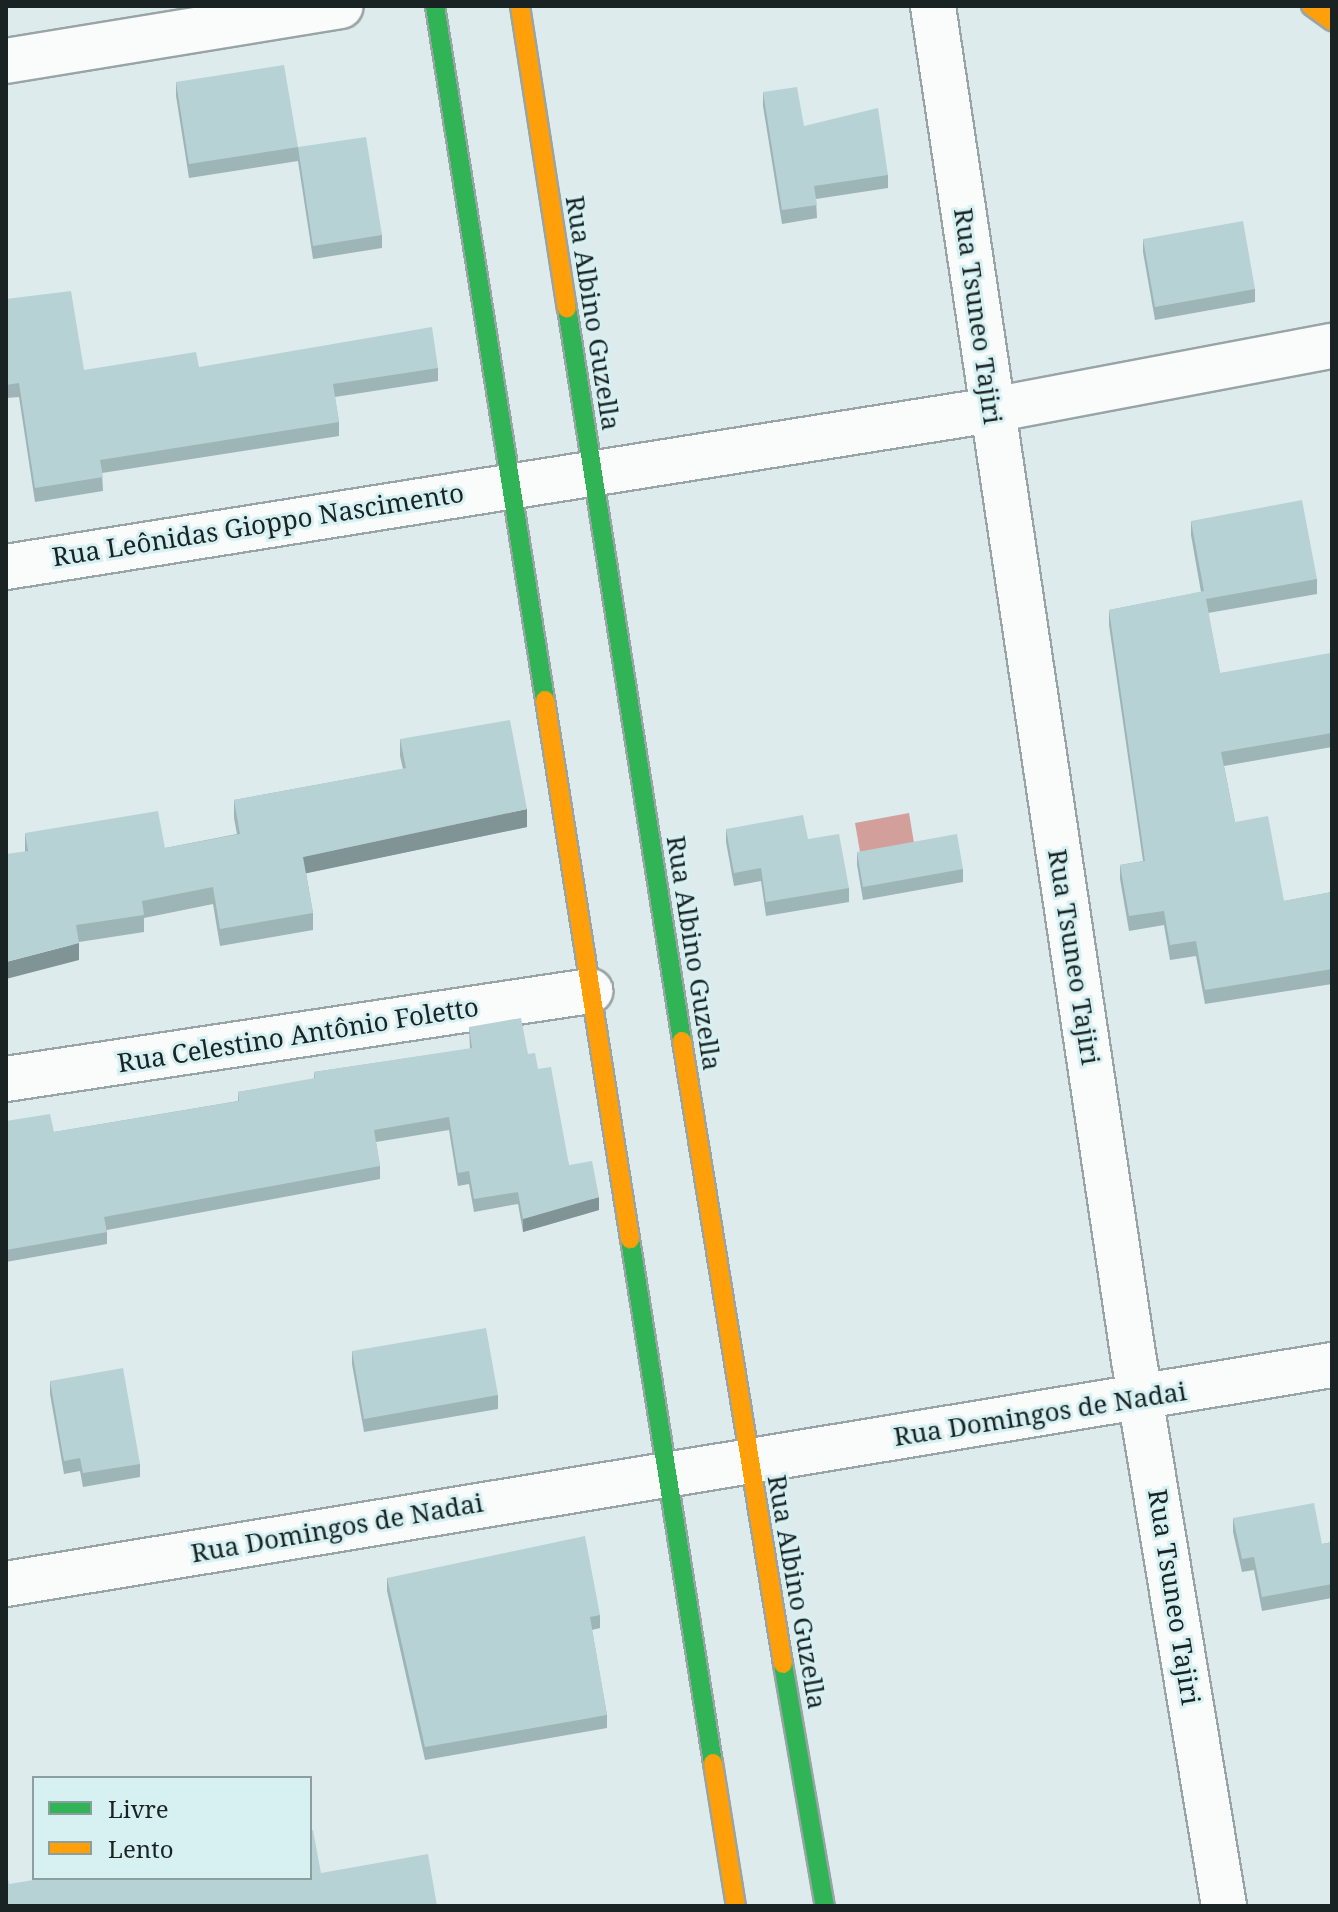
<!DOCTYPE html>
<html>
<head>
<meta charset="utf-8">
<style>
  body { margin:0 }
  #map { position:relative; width:1338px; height:1912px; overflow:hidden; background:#ddebed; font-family:"Noto Serif",serif }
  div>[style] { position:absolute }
  .water>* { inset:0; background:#d29f9a }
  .roads { filter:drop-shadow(2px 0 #99a4a6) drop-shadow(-2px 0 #99a4a6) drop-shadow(0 2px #99a4a6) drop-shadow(0 -2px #99a4a6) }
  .street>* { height:44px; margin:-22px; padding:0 22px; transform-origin:22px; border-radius:22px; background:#fafcfc }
  .fast>* { height:18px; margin:-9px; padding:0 9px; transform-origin:9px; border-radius:9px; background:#30b455 }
  .slow>* { height:18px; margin:-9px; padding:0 9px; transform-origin:9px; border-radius:9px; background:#ff9f0a }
  .wall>* { inset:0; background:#9db5b7 }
  .shaded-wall>* { inset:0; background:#809395 }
  .building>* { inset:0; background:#b7d2d5 }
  span { translate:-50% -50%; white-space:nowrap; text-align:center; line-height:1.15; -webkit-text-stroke:6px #d7f1f3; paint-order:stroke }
  .street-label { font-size:26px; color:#192323 }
  .frame { position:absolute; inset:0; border:8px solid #192323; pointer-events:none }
  .legend { position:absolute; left:32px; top:1776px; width:280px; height:104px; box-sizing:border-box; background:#d7f1f3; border:2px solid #8b9fa0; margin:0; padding:10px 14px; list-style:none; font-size:24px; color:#192323 }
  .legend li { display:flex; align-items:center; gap:16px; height:40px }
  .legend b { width:40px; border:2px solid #8b9fa0 }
</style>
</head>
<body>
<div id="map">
  <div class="water">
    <i style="clip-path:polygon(909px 813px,914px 843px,860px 852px,855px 823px)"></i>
  </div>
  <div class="roads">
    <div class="street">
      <i style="left:933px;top:6px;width:1369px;rotate:81.56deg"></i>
      <i style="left:1134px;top:1360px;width:553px;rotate:80.64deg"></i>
      <i style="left:6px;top:61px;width:339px;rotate:-9.3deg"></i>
      <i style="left:6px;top:567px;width:998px;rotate:-9.05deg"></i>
      <i style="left:992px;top:410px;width:346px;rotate:-10.7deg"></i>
      <i style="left:6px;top:1079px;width:591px;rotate:-8.57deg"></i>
      <i style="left:6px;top:1584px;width:1344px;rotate:-9.38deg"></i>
    </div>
    <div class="fast">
      <i style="left:435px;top:6px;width:703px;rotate:80.99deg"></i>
      <i style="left:567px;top:308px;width:742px;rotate:81.08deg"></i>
      <i style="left:630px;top:1239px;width:531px;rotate:81deg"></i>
      <i style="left:783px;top:1664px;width:246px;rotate:80.2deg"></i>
    </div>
    <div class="slow">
      <i style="left:520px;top:6px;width:306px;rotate:81.2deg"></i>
      <i style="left:1311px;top:6px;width:26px;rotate:36deg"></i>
      <i style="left:545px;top:700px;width:546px;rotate:81.04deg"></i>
      <i style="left:682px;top:1041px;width:631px;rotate:80.79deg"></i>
      <i style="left:713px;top:1763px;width:145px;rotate:80.9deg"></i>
    </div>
  </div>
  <div class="wall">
    <i style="clip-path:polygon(176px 82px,298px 147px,382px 235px,382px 248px,313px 259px,298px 161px,189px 178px,176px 96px)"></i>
    <i style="clip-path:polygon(763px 92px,804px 126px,888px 175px,888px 188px,816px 199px,817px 218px,782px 224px,763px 106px)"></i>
    <i style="clip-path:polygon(1143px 239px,1255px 289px,1255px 302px,1155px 320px,1143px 252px)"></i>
    <i style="clip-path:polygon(6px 299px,84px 370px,199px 367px,438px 368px,438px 381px,335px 397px,339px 422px,339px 436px,102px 473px,103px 491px,35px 502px,19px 397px,6px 398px)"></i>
    <i style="clip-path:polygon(1191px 521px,1317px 579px,1317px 594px,1208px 613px,1220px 673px,1332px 663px,1332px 747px,1224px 766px,1235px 822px,1284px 901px,1332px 892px,1332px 984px,1205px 1004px,1196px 956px,1170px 960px,1164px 925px,1129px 931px,1120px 879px,1120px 865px,1143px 861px,1109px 625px,1109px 610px,1201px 592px,1191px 535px)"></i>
    <i style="clip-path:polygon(400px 739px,527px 827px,306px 873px,313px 913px,313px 930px,220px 946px,213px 904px,144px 918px,144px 932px,79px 942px,79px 960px,25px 851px,25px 833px,165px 848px,237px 834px,234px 818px,234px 800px,403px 769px,400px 756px)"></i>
    <i style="clip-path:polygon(726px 829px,808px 839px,849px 888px,849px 902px,766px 916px,761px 881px,734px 886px,726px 842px)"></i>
    <i style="clip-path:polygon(857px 852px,963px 869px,963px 882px,863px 900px,857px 865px)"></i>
    <i style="clip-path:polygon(469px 1027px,528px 1054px,538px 1069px,569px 1165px,599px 1210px,523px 1232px,518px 1204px,474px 1212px,469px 1184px,458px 1186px,449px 1130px,376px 1142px,380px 1166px,380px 1179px,107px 1230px,107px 1244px,6px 1262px,6px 1121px,54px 1132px,238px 1101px,238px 1092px,314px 1079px,314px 1072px,470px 1049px)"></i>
    <i style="clip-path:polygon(352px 1351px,498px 1395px,498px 1409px,364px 1432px,352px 1364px)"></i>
    <i style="clip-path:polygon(50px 1381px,140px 1464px,140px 1477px,83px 1487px,80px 1471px,64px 1474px,50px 1394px)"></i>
    <i style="clip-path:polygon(1233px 1518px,1322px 1544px,1332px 1542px,1332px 1598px,1262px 1611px,1254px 1570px,1242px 1572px,1233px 1532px)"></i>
    <i style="clip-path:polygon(387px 1578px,600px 1615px,600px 1628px,592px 1630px,607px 1715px,607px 1728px,425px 1760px,387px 1591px)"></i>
  </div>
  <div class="shaded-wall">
    <i style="clip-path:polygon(527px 809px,527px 827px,303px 874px,303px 857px)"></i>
    <i style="clip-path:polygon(79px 943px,79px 960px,6px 979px,6px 962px)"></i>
    <i style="clip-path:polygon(599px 1197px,599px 1210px,523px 1232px,523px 1219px)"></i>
  </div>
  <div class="building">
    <i style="clip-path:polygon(284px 65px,298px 147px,189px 164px,176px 82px)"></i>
    <i style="clip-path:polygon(797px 87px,804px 126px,878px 108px,888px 175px,814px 186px,817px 205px,782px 210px,763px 92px)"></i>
    <i style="clip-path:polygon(366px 137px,382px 235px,313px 246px,298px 147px)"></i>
    <i style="clip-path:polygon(1243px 221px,1255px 289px,1155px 307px,1143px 239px)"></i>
    <i style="clip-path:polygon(71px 291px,84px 370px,196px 352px,199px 367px,432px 327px,438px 368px,333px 384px,339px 422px,100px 460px,103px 477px,35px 488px,19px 383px,6px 385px,6px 299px)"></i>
    <i style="clip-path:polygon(1302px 500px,1317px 579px,1206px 599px,1220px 673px,1330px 653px,1332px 663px,1332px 733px,1221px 752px,1235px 822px,1268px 816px,1284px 901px,1332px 892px,1332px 969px,1205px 990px,1196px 941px,1170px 945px,1164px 911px,1129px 916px,1120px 865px,1145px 861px,1109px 610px,1204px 591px,1191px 521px)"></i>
    <i style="clip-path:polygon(510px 720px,527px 809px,303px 857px,313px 913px,220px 929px,213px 887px,142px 901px,144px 915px,76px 925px,79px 943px,6px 962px,6px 854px,28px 851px,25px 833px,158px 811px,165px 848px,240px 834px,234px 800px,406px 768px,400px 739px)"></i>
    <i style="clip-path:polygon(803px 815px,808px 839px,839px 834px,849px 888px,766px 902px,761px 868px,734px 873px,726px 829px)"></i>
    <i style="clip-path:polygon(957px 834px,963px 869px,863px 887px,857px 852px)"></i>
    <i style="clip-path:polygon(521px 1018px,528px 1054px,535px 1053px,538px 1069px,551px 1067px,569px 1165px,592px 1161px,599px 1197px,523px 1219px,518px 1192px,474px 1199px,469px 1171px,458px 1173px,449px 1117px,374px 1130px,380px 1166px,104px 1217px,107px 1232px,6px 1250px,6px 1121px,50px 1114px,54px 1132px,239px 1101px,238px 1092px,315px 1078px,314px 1072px,472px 1048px,469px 1027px)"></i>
    <i style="clip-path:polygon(486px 1328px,498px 1395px,364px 1419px,352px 1351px)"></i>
    <i style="clip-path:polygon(123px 1368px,140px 1464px,83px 1473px,80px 1458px,64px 1461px,50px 1381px)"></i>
    <i style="clip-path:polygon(1314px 1503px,1322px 1544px,1332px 1542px,1332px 1584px,1262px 1597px,1254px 1557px,1242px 1559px,1233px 1518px)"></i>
    <i style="clip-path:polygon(585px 1536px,600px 1615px,590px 1617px,607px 1715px,425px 1747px,387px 1578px)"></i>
    <i style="clip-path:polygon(313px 1830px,321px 1873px,428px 1854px,437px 1906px,6px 1906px,6px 1869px,9px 1884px,46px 1878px,310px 1878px,310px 1831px)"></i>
  </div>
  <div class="street-label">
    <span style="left:593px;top:313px;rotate:81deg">Rua Albino Guzella</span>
    <span style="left:978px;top:316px;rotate:82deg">Rua Tsuneo Tajiri</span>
    <span style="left:258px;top:525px;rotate:-9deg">Rua Leônidas Gioppo Nascimento</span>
    <span style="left:694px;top:953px;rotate:81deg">Rua Albino Guzella</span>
    <span style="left:1074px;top:957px;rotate:81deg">Rua Tsuneo Tajiri</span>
    <span style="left:298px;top:1035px;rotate:-9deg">Rua Celestino Antônio Foletto</span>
    <span style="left:1040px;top:1414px;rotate:-9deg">Rua Domingos de Nadai</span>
    <span style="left:337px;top:1528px;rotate:-10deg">Rua Domingos de Nadai</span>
    <span style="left:797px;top:1592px;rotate:80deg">Rua Albino Guzella</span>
    <span style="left:1174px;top:1597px;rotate:81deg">Rua Tsuneo Tajiri</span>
  </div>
  <div class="frame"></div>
  <ul class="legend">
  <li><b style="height:10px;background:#30b455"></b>Livre</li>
  <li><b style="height:10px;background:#ff9f0a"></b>Lento</li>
  </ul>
</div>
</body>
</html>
